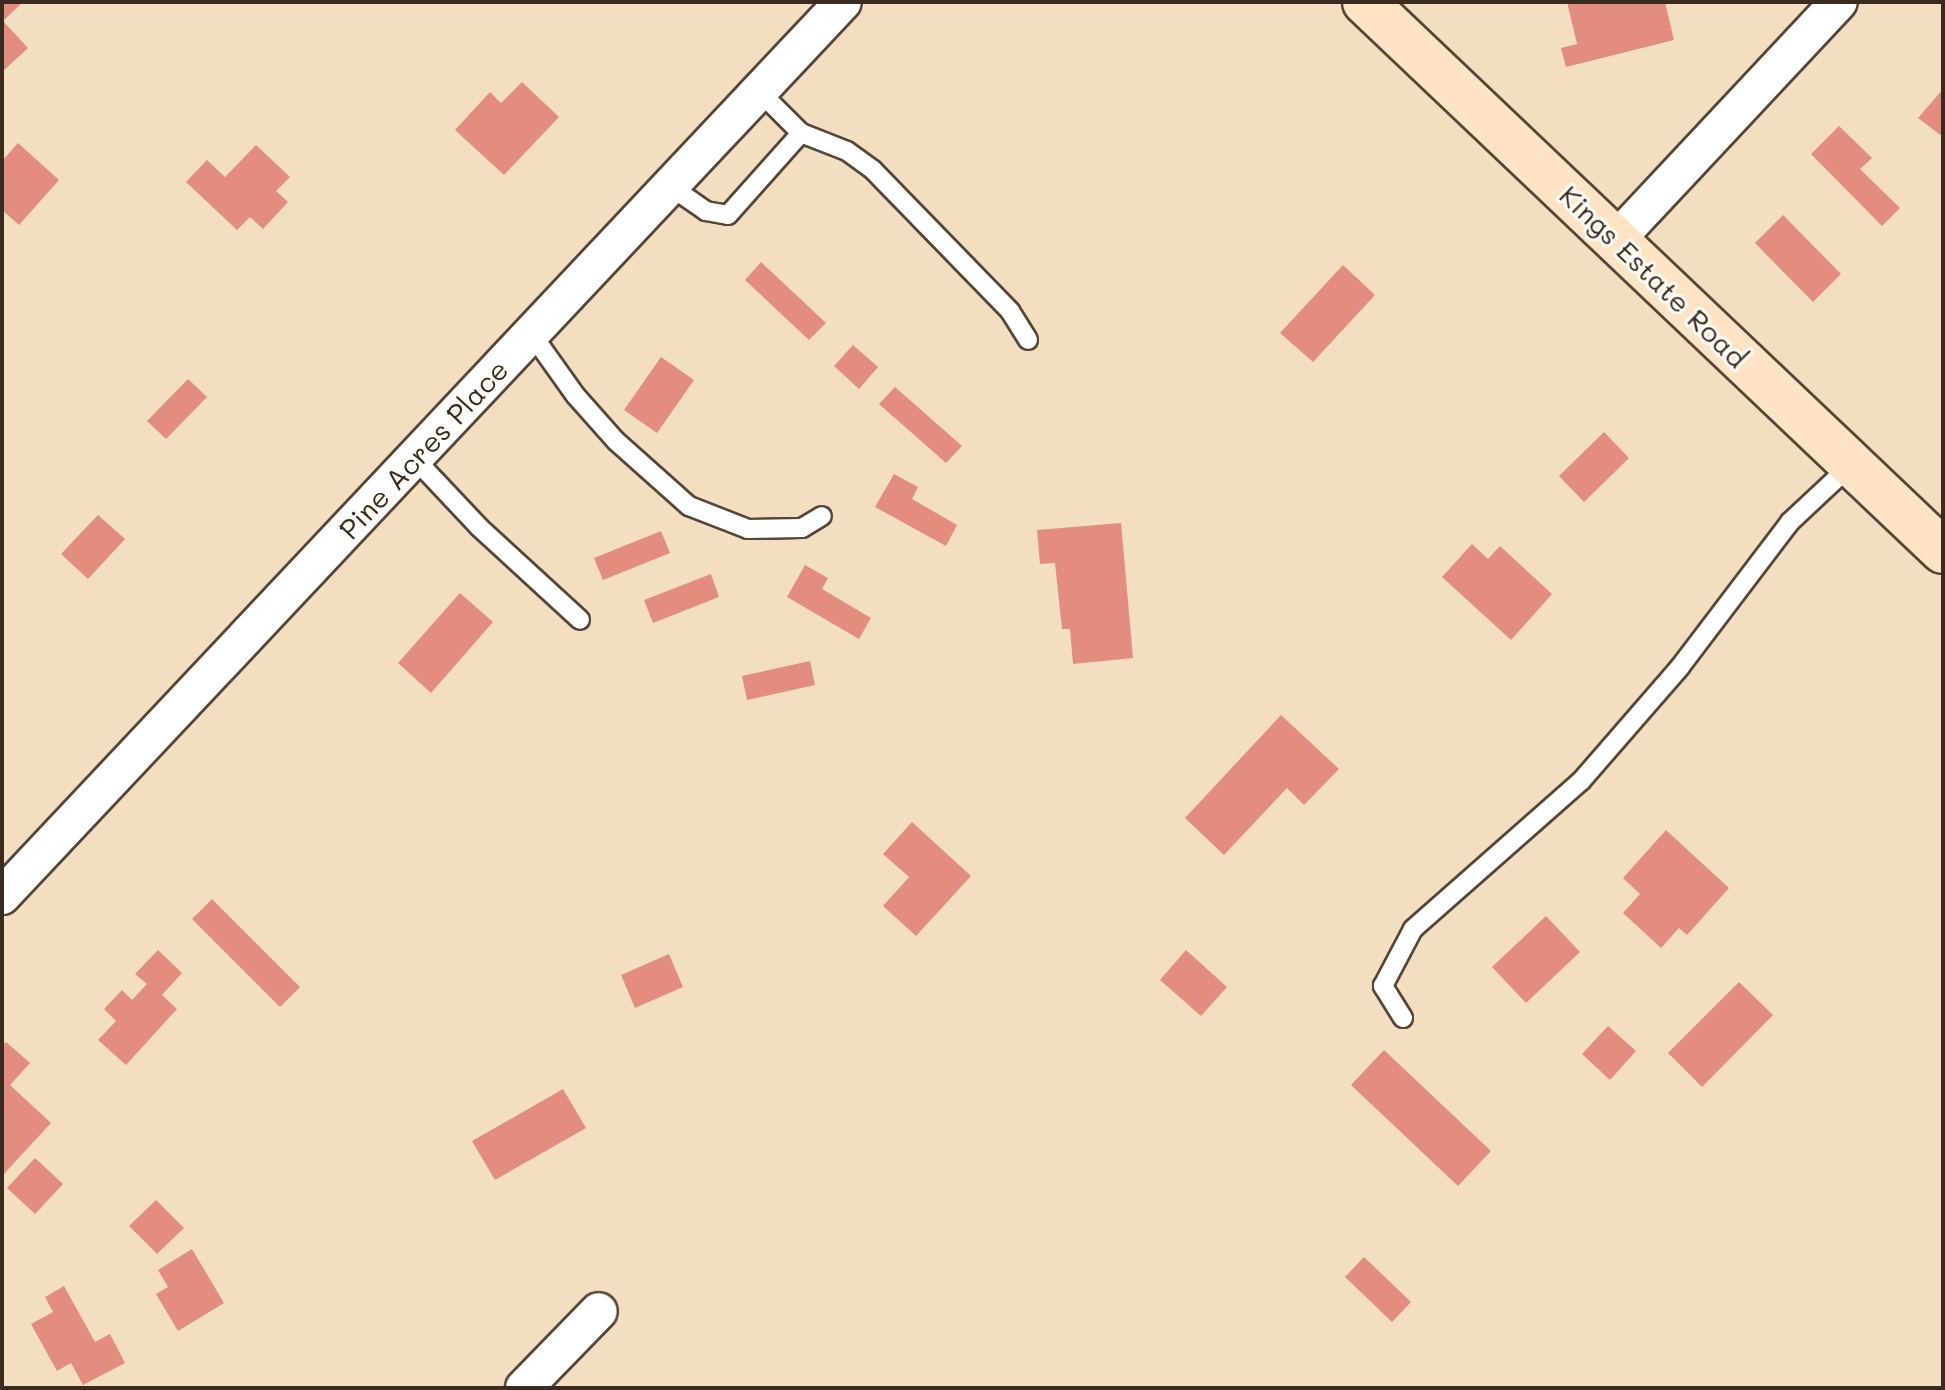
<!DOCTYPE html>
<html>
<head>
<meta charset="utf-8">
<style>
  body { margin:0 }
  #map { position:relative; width:1945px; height:1390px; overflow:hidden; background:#f3dec1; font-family:Mali,sans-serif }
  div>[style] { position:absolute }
  .building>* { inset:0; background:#e38d7e }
  .roads { filter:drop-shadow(2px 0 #574536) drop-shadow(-2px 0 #574536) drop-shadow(0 2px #574536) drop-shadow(0 -2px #574536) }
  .lane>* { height:18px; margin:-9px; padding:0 9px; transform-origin:9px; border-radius:9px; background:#fff }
  .street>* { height:36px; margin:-18px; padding:0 18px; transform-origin:18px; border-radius:18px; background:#fff }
  .secondary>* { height:44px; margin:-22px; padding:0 22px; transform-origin:22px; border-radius:22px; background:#fee4c5 }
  span { translate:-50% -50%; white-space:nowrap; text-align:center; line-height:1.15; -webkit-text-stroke:6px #fdfcf7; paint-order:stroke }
  .street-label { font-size:28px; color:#3b2a1e }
  .frame { position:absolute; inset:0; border:4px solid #3b2a1e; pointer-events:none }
</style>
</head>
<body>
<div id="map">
  <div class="building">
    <i style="clip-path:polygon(2px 2px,23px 2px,3px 21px,28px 48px,2px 72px)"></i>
    <i style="clip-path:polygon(1567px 2px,1665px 2px,1674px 40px,1566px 67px,1561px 48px,1577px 44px)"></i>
    <i style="clip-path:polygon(522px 82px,559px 117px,504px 175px,455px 130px,490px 92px,501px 103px)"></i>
    <i style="clip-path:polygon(1943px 89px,1943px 137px,1918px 118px)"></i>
    <i style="clip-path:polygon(1839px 126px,1872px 158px,1860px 169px,1900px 208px,1882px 226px,1811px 154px)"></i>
    <i style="clip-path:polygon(18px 143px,59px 180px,19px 225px,2px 210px,2px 161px)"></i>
    <i style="clip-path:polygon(256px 145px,290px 177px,276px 191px,288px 202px,263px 229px,250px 217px,237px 230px,186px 182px,207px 160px,225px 177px)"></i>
    <i style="clip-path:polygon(1783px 215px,1841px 274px,1813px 302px,1755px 243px)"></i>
    <i style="clip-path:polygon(761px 262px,826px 323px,809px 340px,745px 280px)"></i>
    <i style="clip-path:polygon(1343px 265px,1375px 295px,1313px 362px,1280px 333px)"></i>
    <i style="clip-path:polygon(853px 345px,878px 367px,859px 389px,834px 366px)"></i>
    <i style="clip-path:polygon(661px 357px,694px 380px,657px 433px,624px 410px)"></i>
    <i style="clip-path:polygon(188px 379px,207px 397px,166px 439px,147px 421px)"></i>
    <i style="clip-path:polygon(895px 387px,962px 446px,946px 463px,879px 404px)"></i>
    <i style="clip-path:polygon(1604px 432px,1629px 458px,1584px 502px,1559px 476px)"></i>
    <i style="clip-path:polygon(894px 474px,918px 487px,912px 499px,957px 525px,946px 546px,875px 507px)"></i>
    <i style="clip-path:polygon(98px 515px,125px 539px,88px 579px,61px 554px)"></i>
    <i style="clip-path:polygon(1121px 523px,1133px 658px,1073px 664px,1070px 629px,1062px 629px,1055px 563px,1040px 564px,1037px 530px)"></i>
    <i style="clip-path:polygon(661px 531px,670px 553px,603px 580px,594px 558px)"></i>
    <i style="clip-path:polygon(1472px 544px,1488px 559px,1500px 546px,1552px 594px,1511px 640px,1442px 577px)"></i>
    <i style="clip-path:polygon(805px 565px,828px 578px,822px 589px,871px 618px,859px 639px,787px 597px)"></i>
    <i style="clip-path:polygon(711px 574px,719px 597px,653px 623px,644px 600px)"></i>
    <i style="clip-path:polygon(460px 593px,493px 622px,431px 693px,398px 663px)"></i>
    <i style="clip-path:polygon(810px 661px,815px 685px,747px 700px,742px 676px)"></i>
    <i style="clip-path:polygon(1281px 715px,1339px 769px,1304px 805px,1287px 788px,1224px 855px,1185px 818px)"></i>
    <i style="clip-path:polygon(912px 822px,971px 876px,916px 936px,883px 906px,909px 877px,883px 854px)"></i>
    <i style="clip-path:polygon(1666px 830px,1729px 888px,1687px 935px,1679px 928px,1661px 948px,1623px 913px,1640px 894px,1623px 878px)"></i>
    <i style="clip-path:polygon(212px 899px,300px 987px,280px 1007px,192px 919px)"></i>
    <i style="clip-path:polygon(1546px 916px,1580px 952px,1526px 1003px,1492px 967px)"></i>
    <i style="clip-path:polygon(158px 950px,182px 973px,162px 995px,177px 1009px,126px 1065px,98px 1040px,116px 1021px,104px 1009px,122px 990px,132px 1000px,147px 984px,135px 974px)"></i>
    <i style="clip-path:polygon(1186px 950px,1227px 987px,1201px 1016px,1160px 980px)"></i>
    <i style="clip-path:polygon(669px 954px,683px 987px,635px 1008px,621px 975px)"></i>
    <i style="clip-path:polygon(1739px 982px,1773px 1015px,1702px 1087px,1668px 1053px)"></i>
    <i style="clip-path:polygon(1608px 1026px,1636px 1051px,1610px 1080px,1582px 1054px)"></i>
    <i style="clip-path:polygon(6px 1042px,30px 1063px,10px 1085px,51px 1123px,2px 1176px,2px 1046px)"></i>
    <i style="clip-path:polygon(1384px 1050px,1491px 1151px,1458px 1186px,1351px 1085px)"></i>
    <i style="clip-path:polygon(563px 1089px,586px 1128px,495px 1180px,472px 1141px)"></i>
    <i style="clip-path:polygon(35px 1158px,63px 1184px,35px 1214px,7px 1188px)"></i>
    <i style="clip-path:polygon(156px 1200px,184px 1228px,157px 1254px,129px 1226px)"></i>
    <i style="clip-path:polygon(192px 1249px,224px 1303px,178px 1331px,156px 1294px,168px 1287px,158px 1270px)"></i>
    <i style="clip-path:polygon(1364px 1257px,1411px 1302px,1392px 1322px,1345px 1277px)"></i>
    <i style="clip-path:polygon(64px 1286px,95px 1342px,110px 1334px,125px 1363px,83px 1385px,71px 1363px,57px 1371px,31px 1324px,53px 1312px,45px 1297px)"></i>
  </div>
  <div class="roads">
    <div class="lane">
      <i style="left:759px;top:91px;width:59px;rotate:45deg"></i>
      <i style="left:801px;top:133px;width:49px;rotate:21.4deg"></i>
      <i style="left:847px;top:151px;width:32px;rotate:36deg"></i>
      <i style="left:873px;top:170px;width:197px;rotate:45.8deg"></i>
      <i style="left:1010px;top:311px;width:34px;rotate:58deg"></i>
      <i style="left:670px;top:186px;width:44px;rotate:34.8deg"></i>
      <i style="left:706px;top:211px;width:22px;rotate:10deg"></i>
      <i style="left:728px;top:215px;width:110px;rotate:-48.3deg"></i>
      <i style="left:531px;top:333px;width:77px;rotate:54.5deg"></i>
      <i style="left:576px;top:396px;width:60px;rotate:48.4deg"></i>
      <i style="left:616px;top:441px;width:98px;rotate:41.7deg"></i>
      <i style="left:689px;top:506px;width:63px;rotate:21.3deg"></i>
      <i style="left:748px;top:529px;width:54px;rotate:-1.1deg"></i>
      <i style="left:802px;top:528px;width:23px;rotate:-31deg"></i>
      <i style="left:414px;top:458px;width:95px;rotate:46.7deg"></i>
      <i style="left:479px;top:527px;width:137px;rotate:42.6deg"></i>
      <i style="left:1403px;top:1018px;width:38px;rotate:-122deg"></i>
      <i style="left:1383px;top:986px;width:64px;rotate:-62.2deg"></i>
      <i style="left:1413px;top:929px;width:224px;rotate:-41.4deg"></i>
      <i style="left:1581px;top:781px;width:151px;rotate:-49deg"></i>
      <i style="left:1680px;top:667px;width:182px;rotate:-52.8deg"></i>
      <i style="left:1790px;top:522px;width:85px;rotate:-43.1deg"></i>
    </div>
    <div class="street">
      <i style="left:1616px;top:240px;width:326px;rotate:-46.9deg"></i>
      <i style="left:2px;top:896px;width:1227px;rotate:-46.75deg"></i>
      <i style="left:524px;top:1388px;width:107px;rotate:-45.8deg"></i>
    </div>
    <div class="secondary">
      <i style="left:1365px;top:2px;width:797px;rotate:43.53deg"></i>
    </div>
  </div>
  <div class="street-label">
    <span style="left:1654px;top:276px;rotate:44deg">Kings Estate Road</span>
    <span style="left:423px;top:449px;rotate:-47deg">Pine Acres Place</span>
  </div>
  <div class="frame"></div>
</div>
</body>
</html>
